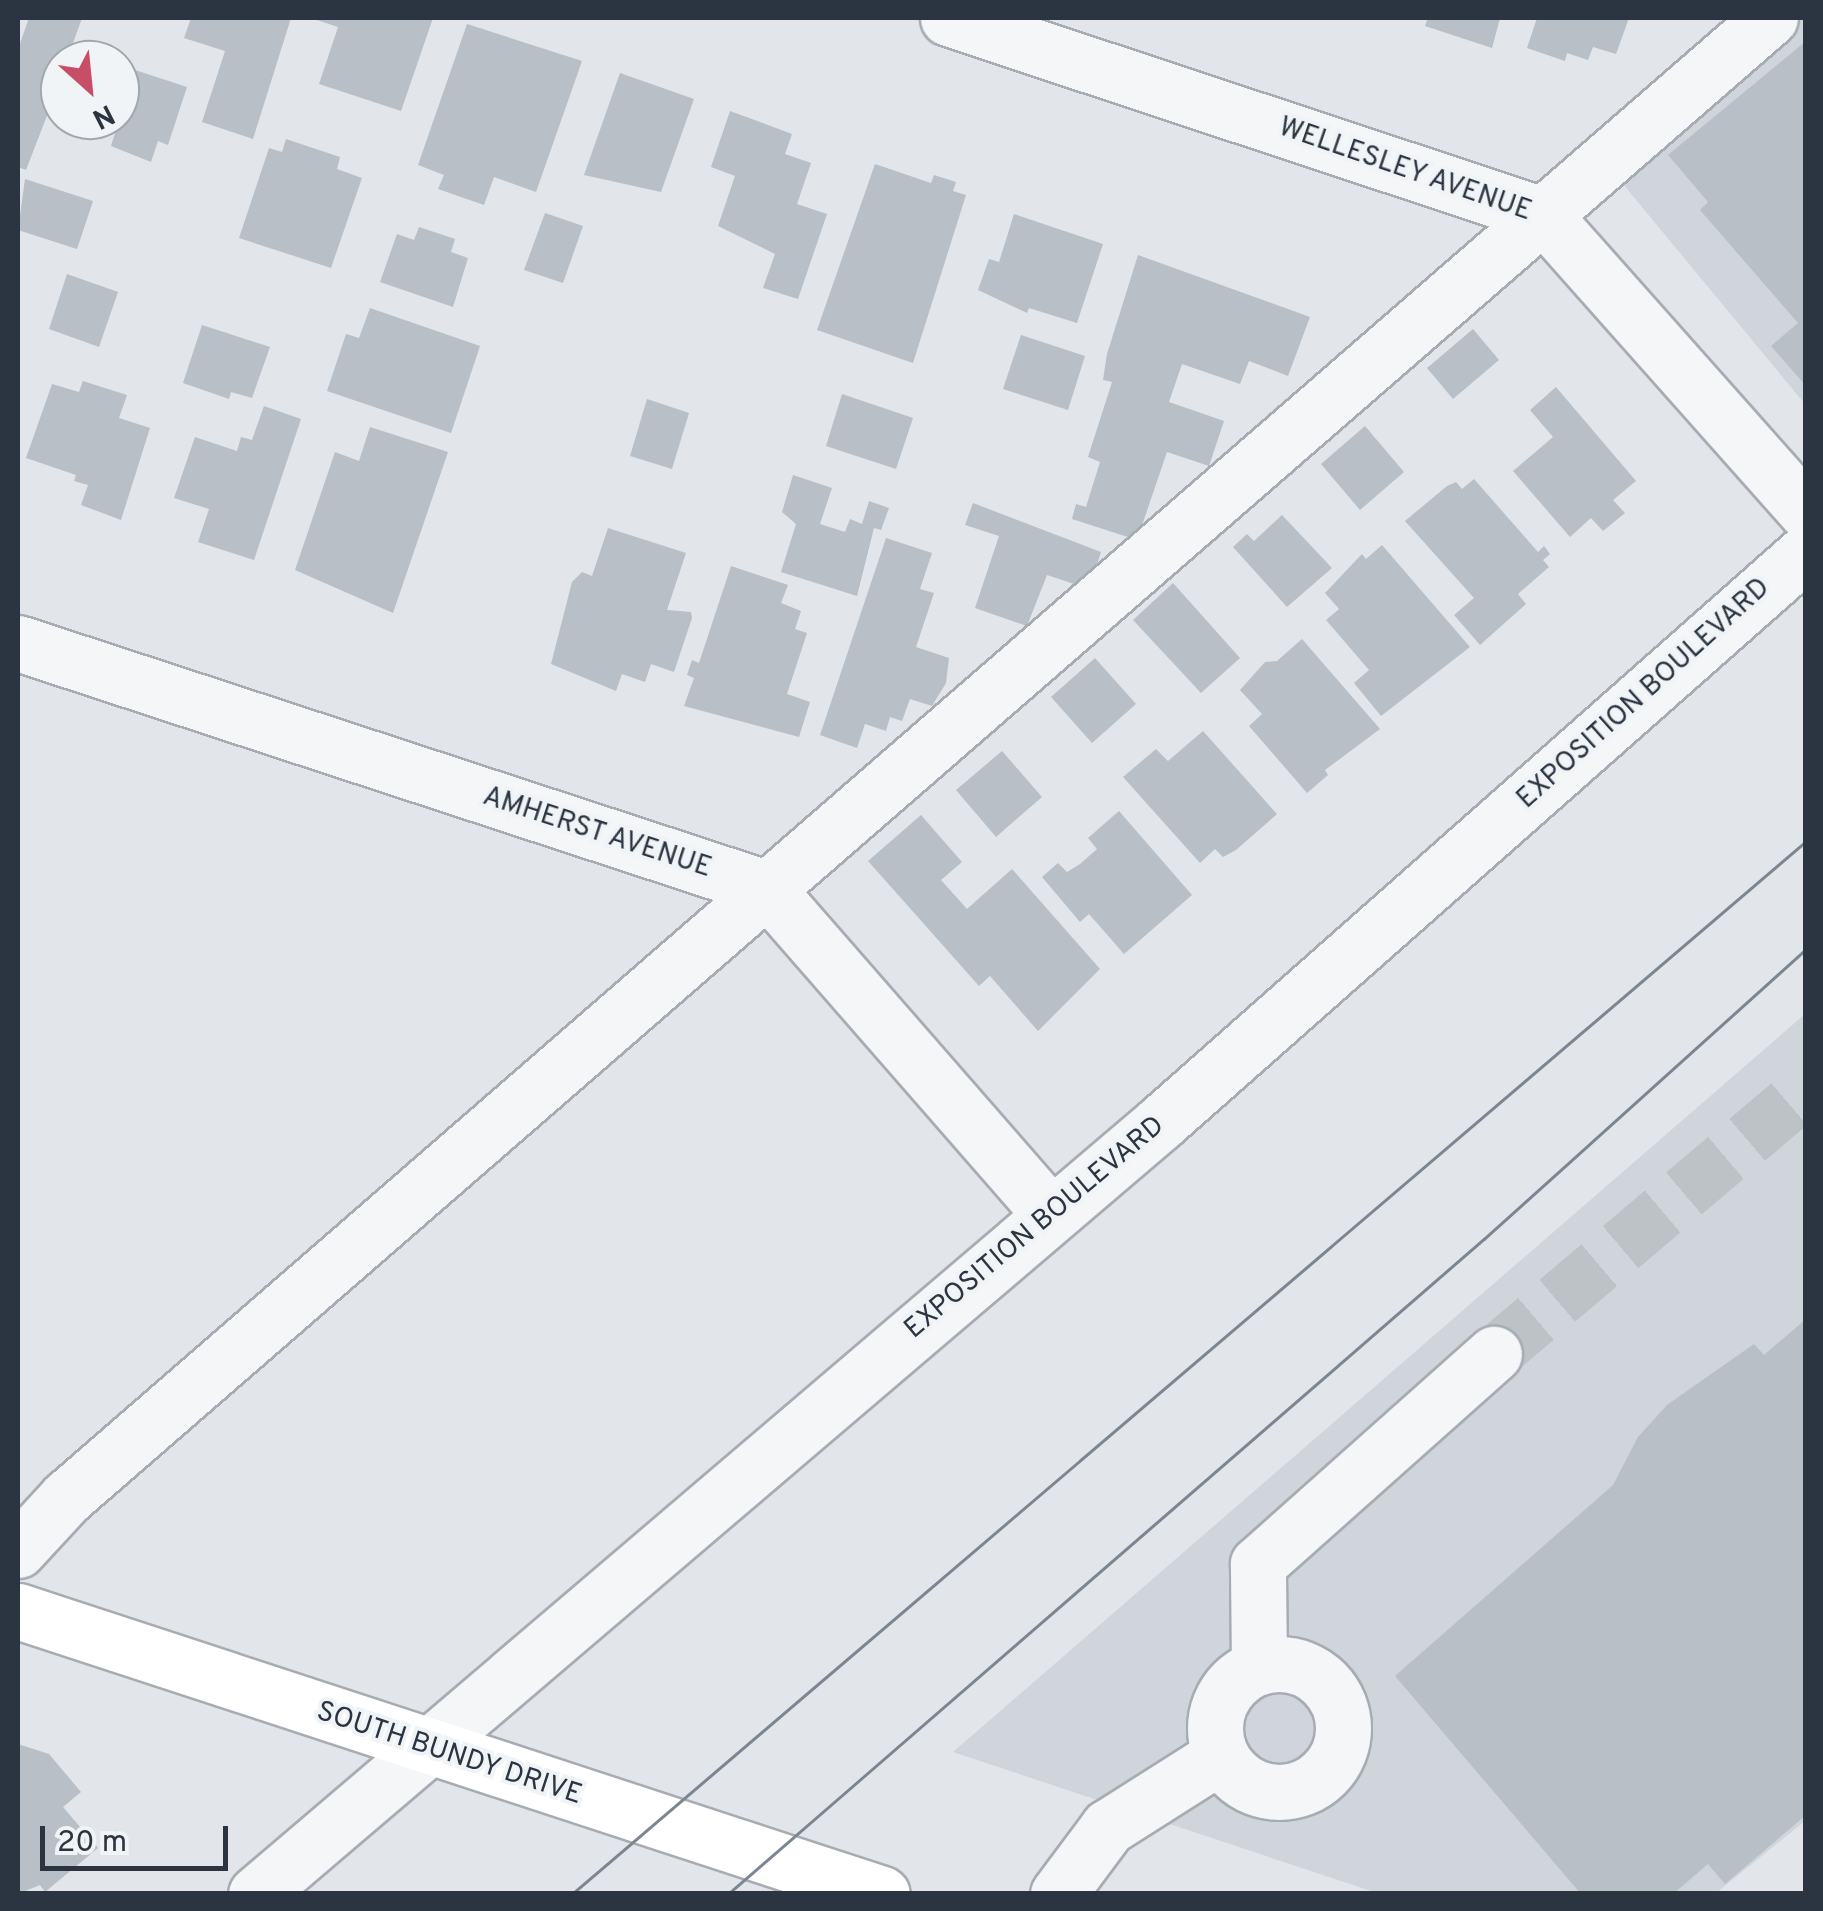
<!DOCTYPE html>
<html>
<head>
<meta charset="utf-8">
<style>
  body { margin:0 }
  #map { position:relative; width:1823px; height:1911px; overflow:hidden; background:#e2e5e9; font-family:Overpass,sans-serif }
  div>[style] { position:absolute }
  .built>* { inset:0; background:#d0d4db }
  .building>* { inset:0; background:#b9bfc6 }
  .minor-tunnel>* { height:55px; margin-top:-27.5px; transform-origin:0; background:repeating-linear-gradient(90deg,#bdc2c7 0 55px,transparent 0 83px) }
  .roads { filter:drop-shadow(2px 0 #a7acb3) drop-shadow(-2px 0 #a7acb3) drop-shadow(0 2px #a7acb3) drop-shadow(0 -2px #a7acb3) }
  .minor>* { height:55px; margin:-27.5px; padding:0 27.5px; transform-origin:27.5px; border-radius:27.5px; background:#f4f6f8 }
  .minor>.ring { margin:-27.5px; padding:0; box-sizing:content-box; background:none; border:55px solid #f4f6f8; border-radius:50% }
  .major>* { height:55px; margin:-27.5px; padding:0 27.5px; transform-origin:27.5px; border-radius:27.5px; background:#fff }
  .tram>* { height:2.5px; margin:-1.25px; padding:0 1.25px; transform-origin:1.25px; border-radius:1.25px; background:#7c8692 }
  span { translate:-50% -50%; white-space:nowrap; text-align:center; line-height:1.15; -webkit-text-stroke:8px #f1f4f7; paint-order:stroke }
  .street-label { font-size:28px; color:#2b3441 }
  .frame { position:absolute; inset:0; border:20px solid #2b3441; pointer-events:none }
  .north { position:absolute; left:40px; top:40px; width:100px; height:100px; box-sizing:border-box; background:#f1f4f7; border:2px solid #a2a7ae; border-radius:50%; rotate:153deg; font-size:28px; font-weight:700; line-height:40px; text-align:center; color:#2b3441 }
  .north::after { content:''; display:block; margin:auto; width:35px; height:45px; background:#c84d67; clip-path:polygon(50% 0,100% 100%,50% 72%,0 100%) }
  .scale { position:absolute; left:40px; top:1826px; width:188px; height:45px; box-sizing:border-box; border:5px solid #2b3441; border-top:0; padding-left:12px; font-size:30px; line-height:35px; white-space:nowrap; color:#2b3441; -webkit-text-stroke:8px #f1f4f7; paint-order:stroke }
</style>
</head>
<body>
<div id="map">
  <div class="built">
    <i style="clip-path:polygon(1734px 18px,1805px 18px,1805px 404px,1589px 143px)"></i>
    <i style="clip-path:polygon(1805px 1014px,1805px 1821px,1716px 1893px,1377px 1893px,953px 1752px)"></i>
  </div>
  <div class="building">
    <i style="clip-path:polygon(29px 18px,82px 18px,67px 60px,60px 60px,60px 82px,26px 170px,18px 167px,18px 49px)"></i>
    <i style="clip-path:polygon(191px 18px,291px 18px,253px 139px,202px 122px,225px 51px,184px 38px)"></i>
    <i style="clip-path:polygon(311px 18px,433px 18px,401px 111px,319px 84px,338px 27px)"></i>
    <i style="clip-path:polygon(1428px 18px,1500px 18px,1492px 48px,1425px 26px)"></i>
    <i style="clip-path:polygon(1537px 18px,1629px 18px,1616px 54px,1593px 47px,1588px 60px,1567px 53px,1565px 61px,1527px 48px)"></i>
    <i style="clip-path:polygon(467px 24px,582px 61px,536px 192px,494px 177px,484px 205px,438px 189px,444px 175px,418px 165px)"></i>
    <i style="clip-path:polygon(1806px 41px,1806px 386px,1771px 346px,1798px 323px,1700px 210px,1708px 202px,1668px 155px)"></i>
    <i style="clip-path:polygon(135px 70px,187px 87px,168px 145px,158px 141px,151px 162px,111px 146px)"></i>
    <i style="clip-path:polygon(620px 73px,694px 99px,661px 192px,584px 175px)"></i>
    <i style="clip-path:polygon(730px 111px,792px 134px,785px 154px,811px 163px,797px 204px,827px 214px,798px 299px,763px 288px,775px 254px,718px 226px,735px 176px,711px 167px)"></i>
    <i style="clip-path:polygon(286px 139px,340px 157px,337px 169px,362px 178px,331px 268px,239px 238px,269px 148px,282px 152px)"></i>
    <i style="clip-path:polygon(875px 164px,931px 183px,934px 175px,956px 182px,953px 191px,966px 195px,913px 363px,817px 330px)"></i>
    <i style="clip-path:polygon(25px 179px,93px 201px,77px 249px,18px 230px)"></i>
    <i style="clip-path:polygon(545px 213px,583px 226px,563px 283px,524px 270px)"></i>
    <i style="clip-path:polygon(1014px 214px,1103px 244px,1077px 323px,1029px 308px,1027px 313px,978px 290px,989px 259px,999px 262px)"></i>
    <i style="clip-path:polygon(419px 227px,455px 239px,451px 252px,468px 258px,453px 307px,380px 282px,397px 234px,414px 240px)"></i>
    <i style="clip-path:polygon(1138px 255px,1310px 317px,1288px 376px,1249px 361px,1240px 384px,1182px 364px,1169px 402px,1224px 421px,1209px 466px,1167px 452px,1137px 540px,1072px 519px,1076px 504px,1086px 507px,1100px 462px,1088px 457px,1112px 382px,1103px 380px,1107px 354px)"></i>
    <i style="clip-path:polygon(67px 274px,118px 292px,99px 347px,49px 329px)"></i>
    <i style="clip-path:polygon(370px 308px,480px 346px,451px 433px,327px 391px,346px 334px,359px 338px)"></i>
    <i style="clip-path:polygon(202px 325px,270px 347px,252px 398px,231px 392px,229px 399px,183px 383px)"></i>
    <i style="clip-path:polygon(1473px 329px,1499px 360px,1453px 399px,1427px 368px)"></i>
    <i style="clip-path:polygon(1021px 335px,1085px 356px,1068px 410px,1003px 389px)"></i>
    <i style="clip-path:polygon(83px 381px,127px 395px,119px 418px,150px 428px,121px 520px,81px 505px,88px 485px,74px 481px,76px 475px,26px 458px,52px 384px,79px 392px)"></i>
    <i style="clip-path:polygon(1556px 387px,1636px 481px,1613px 500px,1625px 513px,1603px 531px,1591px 518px,1570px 537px,1513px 471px,1553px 437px,1530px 410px)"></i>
    <i style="clip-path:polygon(842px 394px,913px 418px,896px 469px,826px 446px)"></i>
    <i style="clip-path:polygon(647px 399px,689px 413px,672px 469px,630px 456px)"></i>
    <i style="clip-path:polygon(264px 406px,301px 419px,254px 560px,198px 542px,209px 509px,174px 498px,195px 437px,237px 451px,241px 437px,252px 440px)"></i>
    <i style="clip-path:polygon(1365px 426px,1404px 472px,1360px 510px,1321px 464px)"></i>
    <i style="clip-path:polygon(370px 427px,448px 452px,393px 613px,295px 570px,335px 452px,359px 461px)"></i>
    <i style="clip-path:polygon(793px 475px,832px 488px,820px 524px,845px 532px,850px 519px,862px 524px,869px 501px,889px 508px,881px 530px,874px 528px,857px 596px,781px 572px,796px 524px,782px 512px)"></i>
    <i style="clip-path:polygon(1474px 479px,1538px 552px,1544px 546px,1550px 554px,1543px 560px,1549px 567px,1518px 594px,1526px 604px,1480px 645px,1454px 615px,1474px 598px,1405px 521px,1447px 486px,1456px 482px,1462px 489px)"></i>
    <i style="clip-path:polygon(973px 503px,1101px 552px,1089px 589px,1047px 575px,1027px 626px,975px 608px,999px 536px,965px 525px)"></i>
    <i style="clip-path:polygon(1282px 515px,1332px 568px,1287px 607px,1233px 547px,1247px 534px,1254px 541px)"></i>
    <i style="clip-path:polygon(608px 528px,686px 553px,667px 610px,691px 612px,692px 618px,674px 672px,651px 664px,645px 682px,622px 674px,616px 691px,551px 664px,572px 582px,582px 572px,592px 576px)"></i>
    <i style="clip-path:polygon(886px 538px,932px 553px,920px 589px,934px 593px,916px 647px,949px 658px,946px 683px,932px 706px,910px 699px,902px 721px,890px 717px,886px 731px,865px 724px,857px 748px,820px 735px)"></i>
    <i style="clip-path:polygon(1382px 545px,1470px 647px,1381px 716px,1354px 683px,1369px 670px,1326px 620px,1339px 609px,1325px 593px,1362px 554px,1366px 559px)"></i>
    <i style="clip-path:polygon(731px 566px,788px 585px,781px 603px,801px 611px,795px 629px,807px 633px,787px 694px,810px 702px,799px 737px,684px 706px,694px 678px,687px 675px,692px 660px,699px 663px)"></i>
    <i style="clip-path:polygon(1173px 583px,1240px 658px,1201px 693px,1133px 620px)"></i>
    <i style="clip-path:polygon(1302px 639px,1380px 729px,1325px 770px,1328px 775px,1307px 793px,1249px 726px,1262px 714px,1240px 690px,1265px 662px,1277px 661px)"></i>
    <i style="clip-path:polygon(1095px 658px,1136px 704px,1092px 743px,1051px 697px)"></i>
    <i style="clip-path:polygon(1203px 731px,1277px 814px,1236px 850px,1223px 857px,1215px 849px,1200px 863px,1123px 777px,1156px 749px,1168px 761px)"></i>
    <i style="clip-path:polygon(1002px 751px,1042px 797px,996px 837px,956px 790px)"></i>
    <i style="clip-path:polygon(1119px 811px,1192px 895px,1124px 954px,1089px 914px,1080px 922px,1042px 877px,1058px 863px,1067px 872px,1080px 864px,1097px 849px,1088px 838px)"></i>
    <i style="clip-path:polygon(921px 815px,962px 862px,941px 880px,967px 909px,1012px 869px,1100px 969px,1038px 1031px,990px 976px,979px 986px,868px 861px)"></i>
    <i style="clip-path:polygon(1806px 1319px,1806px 1815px,1725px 1884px,1708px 1864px,1673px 1894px,1581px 1894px,1395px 1676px,1613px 1485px,1638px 1437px,1667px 1405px,1754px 1344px,1764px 1355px)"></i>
    <i style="clip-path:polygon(18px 1744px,49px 1754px,81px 1792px,63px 1807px,98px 1848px,45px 1892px,40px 1885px,18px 1894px)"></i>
  </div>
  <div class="minor-tunnel">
    <i style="left:1494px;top:1354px;width:409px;rotate:-40.3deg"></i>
  </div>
  <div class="roads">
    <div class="minor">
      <i style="left:948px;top:18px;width:627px;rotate:18.32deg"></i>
      <i style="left:1543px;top:215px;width:396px;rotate:48.4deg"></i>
      <i style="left:18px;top:643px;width:787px;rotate:18.14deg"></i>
      <i style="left:766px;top:888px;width:432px;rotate:48.9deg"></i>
      <i style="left:18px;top:1550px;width:71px;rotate:-47.3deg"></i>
      <i style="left:66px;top:1498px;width:2257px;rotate:-40.98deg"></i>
      <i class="ring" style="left:1215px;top:1664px;width:73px;height:73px"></i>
      <i style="left:1259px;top:1666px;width:102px;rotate:-90.6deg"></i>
      <i style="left:1258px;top:1564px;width:316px;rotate:-41.7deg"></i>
      <i style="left:256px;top:1894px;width:1188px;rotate:-40.46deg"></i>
      <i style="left:1160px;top:1123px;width:862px;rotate:-41.47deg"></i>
      <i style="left:1058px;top:1894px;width:84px;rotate:-53.3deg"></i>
      <i style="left:1108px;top:1827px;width:133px;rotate:-32.4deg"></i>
    </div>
    <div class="major">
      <i style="left:18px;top:1611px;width:909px;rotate:18.14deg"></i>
    </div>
  </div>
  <div class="tram">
    <i style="left:572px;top:1894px;width:1622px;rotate:-40.47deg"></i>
    <i style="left:728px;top:1894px;width:1000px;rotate:-40.91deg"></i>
    <i style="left:1484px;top:1239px;width:433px;rotate:-42deg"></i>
  </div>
  <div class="street-label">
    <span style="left:1405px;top:170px;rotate:19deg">WELLESLEY AVENUE</span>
    <span style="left:1644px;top:694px;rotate:-42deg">EXPOSITION BOULEVARD</span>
    <span style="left:597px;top:833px;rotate:18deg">AMHERST AVENUE</span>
    <span style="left:1035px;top:1228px;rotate:-40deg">EXPOSITION BOULEVARD</span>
    <span style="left:449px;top:1754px;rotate:18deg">SOUTH BUNDY DRIVE</span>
  </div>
  <div class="frame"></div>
  <div class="north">N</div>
  <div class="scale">20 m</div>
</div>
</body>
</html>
